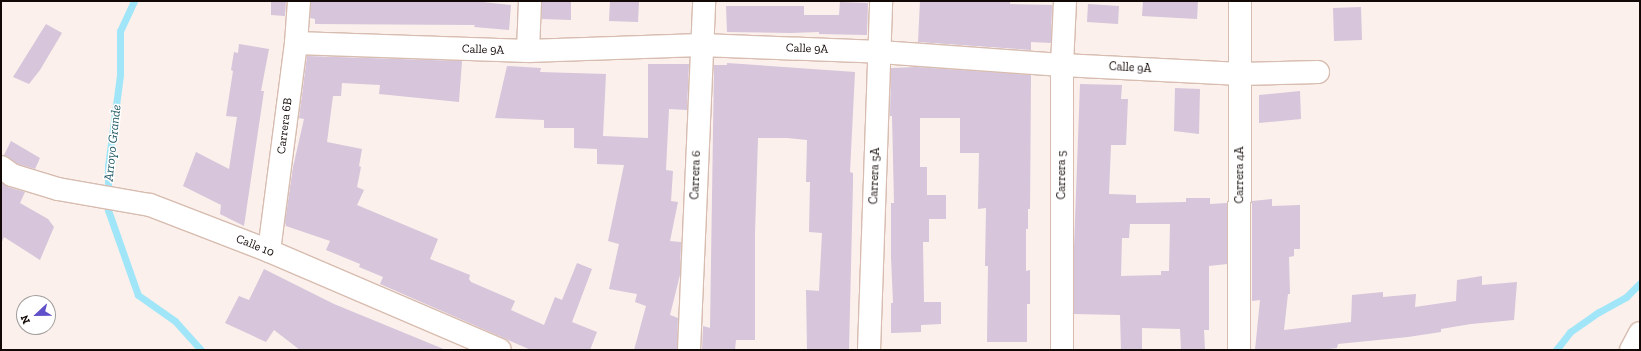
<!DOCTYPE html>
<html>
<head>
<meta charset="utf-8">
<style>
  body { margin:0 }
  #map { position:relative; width:1641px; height:351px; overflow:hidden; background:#fbf0eb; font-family:"Zilla Slab",serif }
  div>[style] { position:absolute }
  .stream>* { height:7px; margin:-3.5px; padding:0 3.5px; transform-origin:3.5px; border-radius:3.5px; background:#a1e6f8 }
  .building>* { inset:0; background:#d6c5db }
  .roads { filter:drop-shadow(1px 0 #d7bcb0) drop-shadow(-1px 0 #d7bcb0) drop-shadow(0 1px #d7bcb0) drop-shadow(0 -1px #d7bcb0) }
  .street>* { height:22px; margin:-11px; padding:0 11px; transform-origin:11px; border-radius:11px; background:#fff }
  span { translate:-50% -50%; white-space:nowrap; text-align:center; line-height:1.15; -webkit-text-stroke:3px #fff; paint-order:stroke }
  .street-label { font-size:12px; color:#120906 }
  .water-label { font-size:13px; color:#1f5865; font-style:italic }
  .frame { position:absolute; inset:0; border:2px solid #120906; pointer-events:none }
  .north { position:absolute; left:16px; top:295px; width:40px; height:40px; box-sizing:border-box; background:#fff; border:1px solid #a09d9b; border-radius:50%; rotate:248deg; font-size:11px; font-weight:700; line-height:16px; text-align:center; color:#120906 }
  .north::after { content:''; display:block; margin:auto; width:14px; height:18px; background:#6051ca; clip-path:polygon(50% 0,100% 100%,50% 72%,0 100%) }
</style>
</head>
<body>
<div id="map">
  <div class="stream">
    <i style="left:134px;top:1px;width:33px;rotate:115deg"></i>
    <i style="left:120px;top:31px;width:44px;rotate:90deg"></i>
    <i style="left:120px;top:75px;width:92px;rotate:97.5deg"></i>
    <i style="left:108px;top:166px;width:44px;rotate:90deg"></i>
    <i style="left:108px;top:210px;width:90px;rotate:70.6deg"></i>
    <i style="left:138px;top:295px;width:45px;rotate:35.1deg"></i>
    <i style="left:175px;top:321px;width:39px;rotate:48deg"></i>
    <i style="left:1556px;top:350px;width:23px;rotate:-52deg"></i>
    <i style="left:1570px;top:332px;width:35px;rotate:-35deg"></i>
    <i style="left:1599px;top:312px;width:31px;rotate:-29deg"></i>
    <i style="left:1626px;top:297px;width:20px;rotate:-45deg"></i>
  </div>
  <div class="building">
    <i style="clip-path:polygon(271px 1px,286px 1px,285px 16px,271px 15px)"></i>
    <i style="clip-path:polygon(311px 1px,474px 1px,511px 5px,509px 30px,474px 27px,475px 25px,315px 24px,315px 19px,310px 18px)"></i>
    <i style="clip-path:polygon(542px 1px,571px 1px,571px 20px,542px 19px)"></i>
    <i style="clip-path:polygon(610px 1px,639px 1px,638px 22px,609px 21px)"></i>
    <i style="clip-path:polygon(920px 1px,1010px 1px,1010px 4px,1052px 5px,1051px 43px,1031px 42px,1031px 50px,918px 42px)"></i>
    <i style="clip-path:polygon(1143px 1px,1198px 1px,1197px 19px,1142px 16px)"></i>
    <i style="clip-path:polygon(840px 2px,868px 3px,867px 35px,819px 34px,819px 32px,790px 33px,727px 32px,726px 6px,804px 6px,804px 15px,839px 15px)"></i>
    <i style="clip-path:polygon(1088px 4px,1119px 6px,1118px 24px,1087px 22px)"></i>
    <i style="clip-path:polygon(1361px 7px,1362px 40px,1334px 41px,1333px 8px)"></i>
    <i style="clip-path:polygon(46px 24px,62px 33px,40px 70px,29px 84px,13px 77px)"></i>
    <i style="clip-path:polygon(239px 44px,269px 49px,261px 91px,264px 91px,244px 226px,220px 214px,221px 205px,183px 186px,196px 152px,229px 169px,237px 117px,226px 116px,233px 71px,231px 70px,234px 52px,238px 53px)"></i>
    <i style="clip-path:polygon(307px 56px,462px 61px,459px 102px,379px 94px,380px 85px,342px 83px,341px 96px,333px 96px,327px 142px,362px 149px,359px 166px,361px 167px,357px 187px,364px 190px,357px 205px,438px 239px,430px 259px,470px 275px,469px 279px,471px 282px,515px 301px,511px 310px,544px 325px,555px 297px,562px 300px,577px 263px,592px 269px,572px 322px,597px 332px,590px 350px,531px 350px,380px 284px,383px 277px,359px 267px,360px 264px,326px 250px,330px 241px,286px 226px,285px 222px,293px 167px,304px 119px,299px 118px)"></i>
    <i style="clip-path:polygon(727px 63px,855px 72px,850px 172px,853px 173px,853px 183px,849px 350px,807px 350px,806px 290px,819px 291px,822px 233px,809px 232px,810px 182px,806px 182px,807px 140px,787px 138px,758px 138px,755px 232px,755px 340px,736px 340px,735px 350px,702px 350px,703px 326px,710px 328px,714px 65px,727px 65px)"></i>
    <i style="clip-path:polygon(648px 64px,689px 64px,687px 110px,669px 109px,666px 170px,673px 171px,671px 201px,678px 202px,670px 241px,681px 242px,680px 275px,670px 315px,678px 318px,677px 350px,634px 350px,646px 306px,635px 302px,637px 294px,609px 289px,619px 244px,608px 241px,624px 165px,597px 164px,597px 149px,574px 148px,574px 128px,544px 128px,544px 120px,495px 118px,507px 66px,541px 68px,540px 72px,606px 74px,603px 136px,648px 138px)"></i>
    <i style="clip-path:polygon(917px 67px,1031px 75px,1030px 209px,1028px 209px,1028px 229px,1026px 229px,1026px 271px,1030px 270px,1030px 304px,1027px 304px,1027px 342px,987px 342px,988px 266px,985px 266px,986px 208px,978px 209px,979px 153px,960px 153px,960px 118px,920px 118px,920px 167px,927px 167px,927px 195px,946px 195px,946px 219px,929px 219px,929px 242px,923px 242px,924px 302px,941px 302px,941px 324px,921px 325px,921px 332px,891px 333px,891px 303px,893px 303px,891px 257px,891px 203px,894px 203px,892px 116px,890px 116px,891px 68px)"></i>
    <i style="clip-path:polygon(evenodd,1080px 84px,1122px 85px,1121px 99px,1128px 99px,1126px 145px,1111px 145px,1109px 194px,1136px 195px,1136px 203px,1186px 202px,1186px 198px,1210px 198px,1210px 204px,1227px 203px,1227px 264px,1209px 266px,1209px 330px,1204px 330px,1205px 350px,1181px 350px,1180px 329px,1142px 328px,1142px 350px,1121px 350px,1120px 315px,1074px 314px,1074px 247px,1080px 84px,1130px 224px,1170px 224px,1169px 271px,1161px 271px,1161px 275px,1121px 276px,1122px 238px,1129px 238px,1130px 224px)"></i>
    <i style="clip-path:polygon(1175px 88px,1200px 89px,1199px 134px,1174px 131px)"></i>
    <i style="clip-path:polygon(1300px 91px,1301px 119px,1259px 123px,1259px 95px)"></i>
    <i style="clip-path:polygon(11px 141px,40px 158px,35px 169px,18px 164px,4px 155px)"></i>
    <i style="clip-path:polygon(1px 182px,8px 187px,25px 192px,20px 203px,48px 219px,54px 227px,40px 260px,4px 237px,1px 244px)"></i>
    <i style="clip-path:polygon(1272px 199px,1272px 206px,1300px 205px,1300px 249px,1294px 249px,1294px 256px,1289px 257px,1290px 294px,1288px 294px,1284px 330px,1351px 322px,1352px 295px,1383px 292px,1383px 297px,1416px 294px,1415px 307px,1456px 301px,1457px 280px,1482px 276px,1482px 285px,1517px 282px,1514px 320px,1471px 324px,1441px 329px,1441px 332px,1408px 337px,1338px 344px,1337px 348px,1321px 350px,1255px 350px,1260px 300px,1252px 301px,1252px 201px)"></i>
    <i style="clip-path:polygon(264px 269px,334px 304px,446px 350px,300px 350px,274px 330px,266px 342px,225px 323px,239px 296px,249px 300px)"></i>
  </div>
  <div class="roads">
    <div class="street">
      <i style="left:296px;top:43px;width:232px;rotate:2deg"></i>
      <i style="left:528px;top:51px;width:173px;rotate:-2deg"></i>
      <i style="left:701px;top:45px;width:179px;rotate:2.2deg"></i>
      <i style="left:880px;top:52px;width:182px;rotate:4.1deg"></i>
      <i style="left:1062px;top:65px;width:179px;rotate:2.9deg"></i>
      <i style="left:1241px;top:74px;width:77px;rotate:-1.5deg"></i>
      <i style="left:528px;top:51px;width:50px;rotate:-87.7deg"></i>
      <i style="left:1px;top:167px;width:14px;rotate:36deg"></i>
      <i style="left:12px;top:175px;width:48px;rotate:16.9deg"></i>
      <i style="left:58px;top:189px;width:93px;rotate:9.9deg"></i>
      <i style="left:150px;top:205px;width:128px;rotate:21.1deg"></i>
      <i style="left:269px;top:251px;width:251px;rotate:23.2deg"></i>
      <i style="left:269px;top:251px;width:210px;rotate:-82.6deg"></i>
      <i style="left:296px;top:43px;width:42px;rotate:-85.9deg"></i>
      <i style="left:689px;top:350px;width:349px;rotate:-87.5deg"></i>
      <i style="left:869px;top:350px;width:349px;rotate:-88deg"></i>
      <i style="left:1062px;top:350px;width:285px;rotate:-90deg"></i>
      <i style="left:1062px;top:65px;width:64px;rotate:-87.3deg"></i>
      <i style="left:1239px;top:350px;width:349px;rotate:-89.8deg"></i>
      <i style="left:1631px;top:350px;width:19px;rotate:-62deg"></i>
    </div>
  </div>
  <div class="street-label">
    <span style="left:807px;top:49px;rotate:2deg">Calle 9A</span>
    <span style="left:483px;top:50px;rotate:2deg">Calle 9A</span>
    <span style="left:1130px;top:68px;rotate:3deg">Calle 9A</span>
    <span style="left:285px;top:126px;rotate:-83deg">Carrera 6B</span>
    <span style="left:696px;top:175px;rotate:-88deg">Carrera 6</span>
    <span style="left:1062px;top:175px;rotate:-90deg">Carrera 5</span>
    <span style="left:1240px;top:175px;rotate:-90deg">Carrera 4A</span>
    <span style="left:875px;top:176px;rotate:-88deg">Carrera 5A</span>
    <span style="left:255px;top:246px;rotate:22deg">Calle 10</span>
  </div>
  <div class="water-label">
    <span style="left:113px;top:143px;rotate:-84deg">Arroyo Grande</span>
  </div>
  <div class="frame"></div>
  <div class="north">N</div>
</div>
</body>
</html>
